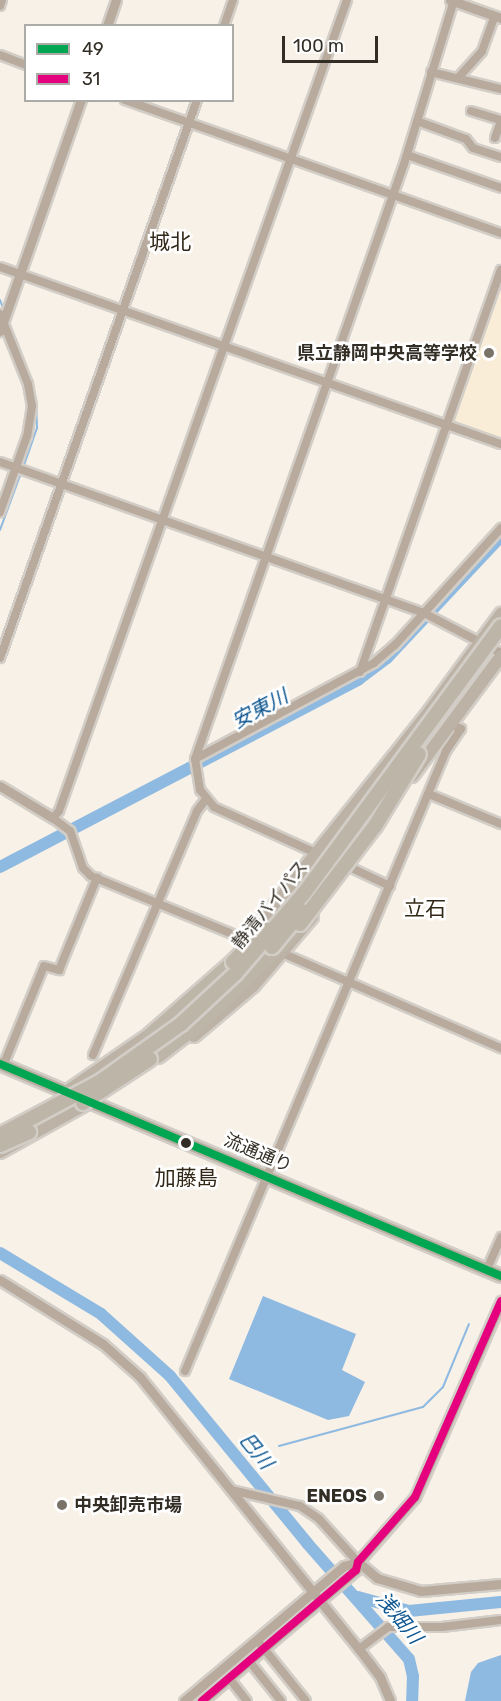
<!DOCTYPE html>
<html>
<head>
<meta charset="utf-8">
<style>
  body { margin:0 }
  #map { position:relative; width:501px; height:1701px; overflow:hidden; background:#f7f1e7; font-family:Rubik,"Noto Sans JP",sans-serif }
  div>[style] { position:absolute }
  .built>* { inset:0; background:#f9edd8 }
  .water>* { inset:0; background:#8eb9e1 }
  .stream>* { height:2px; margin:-1px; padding:0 1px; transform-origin:1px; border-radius:1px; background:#8eb9e1 }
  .river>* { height:12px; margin:-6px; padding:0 6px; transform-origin:6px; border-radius:6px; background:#8eb9e1 }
  .roads { filter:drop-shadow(2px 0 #d2cdc6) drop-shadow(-2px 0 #d2cdc6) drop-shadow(0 2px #d2cdc6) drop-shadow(0 -2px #d2cdc6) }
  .minor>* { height:8px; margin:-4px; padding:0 4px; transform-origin:4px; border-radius:4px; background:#b8ab9e }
  .tertiary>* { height:9px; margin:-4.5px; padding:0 4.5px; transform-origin:4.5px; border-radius:4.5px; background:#b8ab9e }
  .primary>* { height:12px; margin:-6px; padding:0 6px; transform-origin:6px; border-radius:6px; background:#baaea1 }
  .trunk>* { height:12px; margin:-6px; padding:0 6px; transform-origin:6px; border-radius:6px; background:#bcb2a5 }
  .motorway>* { height:14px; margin:-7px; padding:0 7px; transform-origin:7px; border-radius:7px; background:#beb5a9 }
  .bridges { filter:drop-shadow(2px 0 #d2cdc6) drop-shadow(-2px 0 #d2cdc6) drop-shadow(0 2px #d2cdc6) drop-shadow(0 -2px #d2cdc6) }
  .motorway-bridge>* { height:14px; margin:-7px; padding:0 7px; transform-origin:7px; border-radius:7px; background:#beb5a9 }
  .bus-1>* { height:8px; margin:-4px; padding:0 4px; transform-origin:4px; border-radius:4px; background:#00a651 }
  .bus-2>* { height:8px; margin:-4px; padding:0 4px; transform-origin:4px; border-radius:4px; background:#e5007d }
  .dots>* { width:16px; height:16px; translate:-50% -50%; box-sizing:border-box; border:3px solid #fff; border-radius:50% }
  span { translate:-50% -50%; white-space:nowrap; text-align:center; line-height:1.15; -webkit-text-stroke:5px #fff; paint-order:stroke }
  .poi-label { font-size:18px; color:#332e25; font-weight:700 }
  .right { translate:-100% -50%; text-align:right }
  .left { translate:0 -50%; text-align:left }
  .street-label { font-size:18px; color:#332e25 }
  .water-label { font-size:20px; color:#0e5690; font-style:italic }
  .quarter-label { font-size:21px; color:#322817 }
  .legend { position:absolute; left:24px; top:24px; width:210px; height:78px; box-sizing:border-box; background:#fff; border:2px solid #adaba8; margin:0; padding:8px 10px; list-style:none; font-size:18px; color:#332e25 }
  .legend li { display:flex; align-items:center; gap:12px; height:30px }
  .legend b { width:30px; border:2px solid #adaba8 }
  .scale { position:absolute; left:282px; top:36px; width:96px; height:27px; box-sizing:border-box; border:3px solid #332e25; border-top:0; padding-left:8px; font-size:18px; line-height:21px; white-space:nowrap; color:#332e25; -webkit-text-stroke:4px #fff; paint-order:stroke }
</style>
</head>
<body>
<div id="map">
  <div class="built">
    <i style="clip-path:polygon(501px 283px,501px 441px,451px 423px)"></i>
  </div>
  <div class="water">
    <i style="clip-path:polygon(263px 1296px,356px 1334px,342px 1370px,365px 1382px,349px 1416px,328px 1420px,229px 1379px)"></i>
    <i style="clip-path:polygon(501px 1655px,501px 1701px,465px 1701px,471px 1672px,478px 1663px)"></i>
  </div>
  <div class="stream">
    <i style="left:0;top:300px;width:9px;rotate:69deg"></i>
    <i style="left:8px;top:319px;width:85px;rotate:70.7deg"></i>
    <i style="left:36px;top:399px;width:29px;rotate:88deg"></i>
    <i style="left:37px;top:428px;width:42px;rotate:109.3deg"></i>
    <i style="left:0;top:530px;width:61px;rotate:-69.8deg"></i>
    <i style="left:497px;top:1257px;width:12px;rotate:-70deg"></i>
    <i style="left:279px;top:1446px;width:149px;rotate:-15.2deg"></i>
    <i style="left:423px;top:1407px;width:28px;rotate:-45deg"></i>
    <i style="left:443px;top:1387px;width:68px;rotate:-67.6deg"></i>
  </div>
  <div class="river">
    <i style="left:0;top:867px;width:405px;rotate:-27.6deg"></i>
    <i style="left:359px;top:679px;width:35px;rotate:-37deg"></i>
    <i style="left:387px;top:658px;width:167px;rotate:-46.9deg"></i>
    <i style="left:0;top:1253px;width:118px;rotate:31.1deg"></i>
    <i style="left:101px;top:1314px;width:93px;rotate:41.9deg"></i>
    <i style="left:170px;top:1376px;width:216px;rotate:50.6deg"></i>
    <i style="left:307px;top:1543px;width:154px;rotate:48.7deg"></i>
    <i style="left:409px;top:1659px;width:17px;rotate:77deg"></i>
    <i style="left:413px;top:1676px;width:25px;rotate:92deg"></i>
    <i style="left:358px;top:1597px;width:53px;rotate:15.4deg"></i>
    <i style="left:409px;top:1611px;width:92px;rotate:-5.6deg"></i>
  </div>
  <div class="roads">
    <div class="minor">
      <i style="left:0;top:6px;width:6px;rotate:-72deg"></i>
      <i style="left:224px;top:26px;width:28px;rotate:-71deg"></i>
      <i style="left:0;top:55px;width:28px;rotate:21deg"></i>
      <i style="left:431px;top:72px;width:72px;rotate:13.7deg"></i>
      <i style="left:458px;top:78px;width:36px;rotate:-48deg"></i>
      <i style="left:482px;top:51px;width:37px;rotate:-70deg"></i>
      <i style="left:125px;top:100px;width:399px;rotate:19.5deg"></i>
      <i style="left:471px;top:111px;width:31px;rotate:17deg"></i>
      <i style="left:417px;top:121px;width:52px;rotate:20.2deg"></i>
      <i style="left:466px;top:139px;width:11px;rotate:52deg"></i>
      <i style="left:473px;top:148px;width:29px;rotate:18deg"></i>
      <i style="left:495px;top:138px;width:18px;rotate:-71deg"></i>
      <i style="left:407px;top:155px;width:100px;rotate:19.3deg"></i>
      <i style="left:0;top:267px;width:531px;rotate:19.46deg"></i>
      <i style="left:0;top:314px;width:75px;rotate:68.2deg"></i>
      <i style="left:28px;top:384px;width:22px;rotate:80deg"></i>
      <i style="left:32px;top:406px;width:30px;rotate:99deg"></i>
      <i style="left:27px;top:436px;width:81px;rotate:109.6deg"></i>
      <i style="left:0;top:462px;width:450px;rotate:19.6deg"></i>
      <i style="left:424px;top:613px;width:87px;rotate:27.5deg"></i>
      <i style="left:0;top:658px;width:592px;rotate:-70.55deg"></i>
      <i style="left:360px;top:672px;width:426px;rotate:-70.7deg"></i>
      <i style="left:195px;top:759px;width:203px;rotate:-28.2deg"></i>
      <i style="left:374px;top:663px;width:28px;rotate:-41deg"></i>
      <i style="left:395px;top:645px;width:158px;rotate:-47.8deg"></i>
      <i style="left:429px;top:794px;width:78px;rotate:22.6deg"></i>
      <i style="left:318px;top:854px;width:114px;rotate:-155.7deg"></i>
      <i style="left:214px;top:807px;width:22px;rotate:-129deg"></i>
      <i style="left:200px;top:790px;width:31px;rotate:-99deg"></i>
      <i style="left:195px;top:759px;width:631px;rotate:-70.65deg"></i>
      <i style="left:404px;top:164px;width:171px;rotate:-73deg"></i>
      <i style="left:343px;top:864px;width:52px;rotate:25.1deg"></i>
      <i style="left:247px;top:940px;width:169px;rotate:-157.7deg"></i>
      <i style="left:91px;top:876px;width:11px;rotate:-135deg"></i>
      <i style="left:83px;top:868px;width:39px;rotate:-109deg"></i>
      <i style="left:70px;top:831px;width:21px;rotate:-143deg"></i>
      <i style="left:53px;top:818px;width:9px;rotate:-49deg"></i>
      <i style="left:59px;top:811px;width:861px;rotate:-70.45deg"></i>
      <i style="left:282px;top:953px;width:239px;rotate:23.5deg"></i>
      <i style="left:93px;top:1055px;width:265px;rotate:-66.9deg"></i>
      <i style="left:197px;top:811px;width:15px;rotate:-53deg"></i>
      <i style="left:3px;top:1066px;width:108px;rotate:-67.7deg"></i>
      <i style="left:44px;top:966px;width:16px;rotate:15deg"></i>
      <i style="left:59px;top:970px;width:100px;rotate:-67.6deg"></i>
      <i style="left:487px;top:1269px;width:35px;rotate:-66deg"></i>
      <i style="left:185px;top:1371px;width:673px;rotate:-67.17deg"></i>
      <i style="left:446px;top:751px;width:27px;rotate:-56deg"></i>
      <i style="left:461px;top:729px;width:12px;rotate:-156deg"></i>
      <i style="left:231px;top:1490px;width:71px;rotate:13.1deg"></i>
      <i style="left:300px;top:1506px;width:23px;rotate:34deg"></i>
      <i style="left:319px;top:1519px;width:58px;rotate:47.8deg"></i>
      <i style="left:257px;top:1640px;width:78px;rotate:51.2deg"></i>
      <i style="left:359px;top:1649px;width:36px;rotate:-37deg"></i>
      <i style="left:388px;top:1627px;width:54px"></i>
      <i style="left:442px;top:1627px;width:59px;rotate:-6.8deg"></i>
      <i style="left:249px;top:1661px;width:51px;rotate:51.3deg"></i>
      <i style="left:229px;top:1678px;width:29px;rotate:52deg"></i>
    </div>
    <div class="tertiary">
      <i style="left:450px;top:0;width:54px;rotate:19.4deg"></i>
      <i style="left:107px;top:26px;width:28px;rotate:-71deg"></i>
      <i style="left:0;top:331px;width:245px;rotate:-70.7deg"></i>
      <i style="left:0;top:786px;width:62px;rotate:31.1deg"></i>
      <i style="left:0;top:1280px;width:121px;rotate:31.9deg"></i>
      <i style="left:103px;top:1344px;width:50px;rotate:41.7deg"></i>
      <i style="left:140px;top:1377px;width:349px;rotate:51.2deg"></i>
      <i style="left:359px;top:1649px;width:35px;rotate:53deg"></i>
      <i style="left:380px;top:1677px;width:26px;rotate:67deg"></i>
      <i style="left:358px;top:1562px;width:25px;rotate:40deg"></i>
      <i style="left:377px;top:1578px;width:46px;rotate:16.5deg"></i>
      <i style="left:421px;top:1591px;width:80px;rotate:-5deg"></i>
      <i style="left:184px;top:1701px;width:209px;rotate:-40.2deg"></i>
      <i style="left:344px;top:1566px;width:15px;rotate:-16deg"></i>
      <i style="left:202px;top:1701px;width:202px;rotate:-40.4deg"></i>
      <i style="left:356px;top:1570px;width:8px;rotate:-76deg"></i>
      <i style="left:358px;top:1562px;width:86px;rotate:-48.8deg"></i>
      <i style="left:415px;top:1497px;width:214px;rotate:-66.3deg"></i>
    </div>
    <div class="primary">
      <i style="left:0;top:1064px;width:544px;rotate:22.94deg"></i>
    </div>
    <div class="trunk">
      <i style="left:412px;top:776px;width:149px;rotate:-53.4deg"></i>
      <i style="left:251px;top:935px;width:280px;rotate:-51.4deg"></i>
      <i style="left:426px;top:716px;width:127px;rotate:-53.7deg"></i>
      <i style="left:194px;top:1036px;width:77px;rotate:-40.3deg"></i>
      <i style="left:253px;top:986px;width:91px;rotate:-49.5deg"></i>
      <i style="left:62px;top:1095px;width:114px;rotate:-34.7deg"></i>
      <i style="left:0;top:1152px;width:107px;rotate:-29.2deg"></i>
    </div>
    <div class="motorway">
      <i style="left:150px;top:1035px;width:111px;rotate:-41.3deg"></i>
      <i style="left:158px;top:1056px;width:56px;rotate:-37.7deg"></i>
      <i style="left:202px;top:1022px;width:125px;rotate:-44deg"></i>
    </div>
  </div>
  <div class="bridges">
    <div class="motorway-bridge">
      <i style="left:300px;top:924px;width:123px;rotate:-52.6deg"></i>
      <i style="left:375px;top:826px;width:84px;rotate:-58.6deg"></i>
      <i style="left:272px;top:947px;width:47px;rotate:-50.2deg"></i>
      <i style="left:233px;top:962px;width:46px;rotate:-45.9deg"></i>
      <i style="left:83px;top:1103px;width:80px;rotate:-33.3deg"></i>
      <i style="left:0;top:1135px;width:115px;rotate:-28.1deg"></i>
      <i style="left:101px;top:1081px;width:98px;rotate:-35.5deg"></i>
      <i style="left:181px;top:1024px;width:74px;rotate:-42.8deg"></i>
      <i style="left:235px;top:974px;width:108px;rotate:-49.5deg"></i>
      <i style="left:305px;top:892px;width:330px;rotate:-53.6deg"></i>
      <i style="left:0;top:1145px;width:32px;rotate:-24deg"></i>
    </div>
  </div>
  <div class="bus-1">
    <i style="left:0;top:1064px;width:544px;rotate:22.94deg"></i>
  </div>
  <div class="bus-2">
    <i style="left:202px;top:1701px;width:202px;rotate:-40.4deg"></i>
    <i style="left:356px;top:1570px;width:8px;rotate:-76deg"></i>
    <i style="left:358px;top:1562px;width:86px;rotate:-48.8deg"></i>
    <i style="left:415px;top:1497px;width:214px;rotate:-66.3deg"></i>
  </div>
  <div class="dots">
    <i style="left:489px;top:353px;background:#787269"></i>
    <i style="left:186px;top:1143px;background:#332e25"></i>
    <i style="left:379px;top:1496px;background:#787269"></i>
    <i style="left:62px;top:1505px;background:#787269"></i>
  </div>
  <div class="poi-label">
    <span class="right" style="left:477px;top:353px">県立静岡中央高等学校</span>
    <span class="right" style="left:367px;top:1496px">ENEOS</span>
    <span class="left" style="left:74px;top:1505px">中央卸売市場</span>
  </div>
  <div class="street-label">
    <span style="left:270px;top:905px;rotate:-51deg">静清バイパス</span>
    <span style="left:258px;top:1153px;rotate:23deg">流通通り</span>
  </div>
  <div class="water-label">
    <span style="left:260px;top:709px;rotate:-28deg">安東川</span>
    <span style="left:256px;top:1451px;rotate:51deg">巴川</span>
    <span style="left:399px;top:1618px;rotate:51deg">浅畑川</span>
  </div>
  <div class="quarter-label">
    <span style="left:170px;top:242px">城北</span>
    <span style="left:425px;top:909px">立石</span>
    <span style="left:186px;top:1178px">加藤島</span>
  </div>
  <ul class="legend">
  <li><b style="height:8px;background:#00a651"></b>49</li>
  <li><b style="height:8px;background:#e5007d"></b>31</li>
  </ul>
  <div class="scale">100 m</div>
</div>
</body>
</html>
